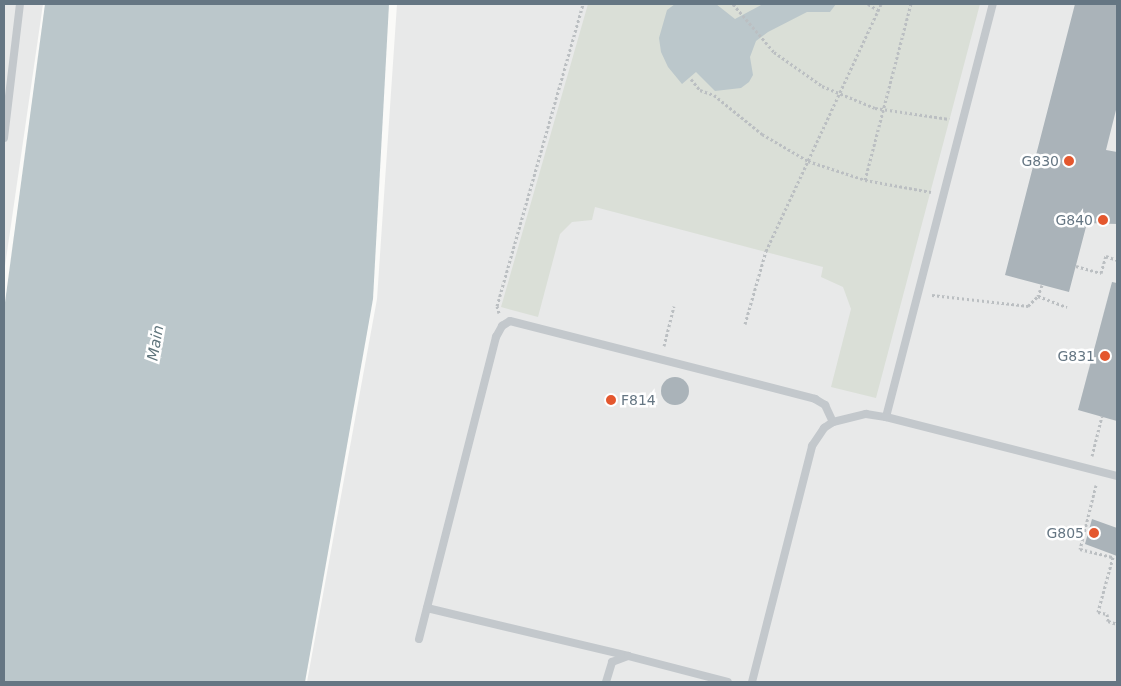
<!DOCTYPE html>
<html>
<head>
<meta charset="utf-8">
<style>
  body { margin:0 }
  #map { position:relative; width:1121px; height:686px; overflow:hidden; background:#fafaf8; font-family:"DejaVu Sans",sans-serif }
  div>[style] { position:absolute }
  .built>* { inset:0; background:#e8e9e9 }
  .green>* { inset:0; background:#dadfd7 }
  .water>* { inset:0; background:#bbc7cb }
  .building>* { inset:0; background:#aab3b9 }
  .round { border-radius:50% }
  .path>* { height:3px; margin-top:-1.5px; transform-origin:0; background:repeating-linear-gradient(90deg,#bbbfc2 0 2.5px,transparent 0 5px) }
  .service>* { height:8px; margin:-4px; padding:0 4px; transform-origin:4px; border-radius:4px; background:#c3c8cc }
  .dots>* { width:14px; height:14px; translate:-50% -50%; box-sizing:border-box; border:2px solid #fff; border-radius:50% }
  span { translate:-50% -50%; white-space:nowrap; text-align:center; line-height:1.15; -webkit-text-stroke:5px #fff; paint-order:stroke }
  .poi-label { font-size:14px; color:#657683 }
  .right { translate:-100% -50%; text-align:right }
  .left { translate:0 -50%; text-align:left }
  .water-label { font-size:15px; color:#60757c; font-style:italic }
  .frame { position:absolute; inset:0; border:5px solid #657683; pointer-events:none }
</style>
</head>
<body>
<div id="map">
  <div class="built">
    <i style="clip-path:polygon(4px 4px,43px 4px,4px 273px)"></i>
    <i style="clip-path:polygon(397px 4px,1117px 4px,1117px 682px,307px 682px,377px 299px)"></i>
  </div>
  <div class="green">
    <i style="clip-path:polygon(588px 4px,980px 4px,876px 398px,831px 387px,851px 309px,843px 287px,821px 277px,823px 267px,595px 207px,592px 220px,572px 222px,560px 234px,538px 317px,501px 307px)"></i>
  </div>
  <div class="water">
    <i style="clip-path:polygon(45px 4px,389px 4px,373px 299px,305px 682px,4px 682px,4px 310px)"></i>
    <i style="clip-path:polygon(675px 4px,716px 4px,735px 19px,763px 4px,836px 4px,830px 12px,807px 12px,768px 32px,756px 41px,750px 57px,753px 75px,749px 82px,741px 88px,715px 91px,696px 72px,682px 84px,668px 67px,661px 52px,659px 38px,667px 10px)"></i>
  </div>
  <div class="building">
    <i style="clip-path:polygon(1075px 4px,1117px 4px,1117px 106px,1106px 150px,1117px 152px,1117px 224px,1087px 223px,1069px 292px,1005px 275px)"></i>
    <i style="clip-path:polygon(1112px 282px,1117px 283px,1117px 421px,1078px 410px)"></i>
    <i class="round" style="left:661px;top:377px;width:28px;height:28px"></i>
    <i style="clip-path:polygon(1092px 519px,1117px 528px,1117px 556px,1085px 544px)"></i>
  </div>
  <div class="path">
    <i style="left:733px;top:4px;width:63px;rotate:49.5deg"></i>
    <i style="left:774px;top:52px;width:59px;rotate:35.3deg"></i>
    <i style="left:822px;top:86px;width:57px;rotate:22.5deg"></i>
    <i style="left:875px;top:108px;width:75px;rotate:8.5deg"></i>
    <i style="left:868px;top:4px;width:12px;rotate:31deg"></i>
    <i style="left:691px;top:79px;width:14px;rotate:51deg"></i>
    <i style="left:700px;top:90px;width:15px;rotate:20deg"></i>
    <i style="left:714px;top:95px;width:62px;rotate:39.1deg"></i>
    <i style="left:762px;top:134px;width:53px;rotate:30.4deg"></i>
    <i style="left:808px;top:161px;width:60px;rotate:18.4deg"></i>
    <i style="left:865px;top:180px;width:67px;rotate:10.3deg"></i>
    <i style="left:865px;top:180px;width:182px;rotate:-75.4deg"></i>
    <i style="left:1076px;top:266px;width:26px;rotate:16deg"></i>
    <i style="left:1101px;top:273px;width:18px;rotate:-74deg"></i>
    <i style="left:1106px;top:256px;width:12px;rotate:20deg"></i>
    <i style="left:1042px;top:285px;width:12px;rotate:110deg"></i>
    <i style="left:1038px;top:296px;width:31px;rotate:21deg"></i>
    <i style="left:932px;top:295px;width:97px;rotate:6.5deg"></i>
    <i style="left:1028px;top:306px;width:14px;rotate:-45deg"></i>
    <i style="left:499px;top:313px;width:7px;rotate:-106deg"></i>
    <i style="left:497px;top:306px;width:314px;rotate:-74.1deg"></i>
    <i style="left:745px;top:324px;width:76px;rotate:-74deg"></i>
    <i style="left:766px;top:251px;width:272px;rotate:-65deg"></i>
    <i style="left:664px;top:346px;width:41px;rotate:-76deg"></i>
    <i style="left:1092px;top:456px;width:41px;rotate:-76deg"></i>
    <i style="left:1096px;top:485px;width:66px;rotate:104deg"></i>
    <i style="left:1080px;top:549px;width:34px;rotate:14deg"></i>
    <i style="left:1113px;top:557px;width:57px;rotate:105.3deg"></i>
    <i style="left:1098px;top:612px;width:9px;rotate:13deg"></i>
    <i style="left:1107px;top:614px;width:7px;rotate:82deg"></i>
    <i style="left:1108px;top:621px;width:9px;rotate:18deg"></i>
  </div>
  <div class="service">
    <i style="left:4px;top:138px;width:135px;rotate:-83.2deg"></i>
    <i style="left:886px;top:417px;width:427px;rotate:-75.5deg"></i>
    <i style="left:427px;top:608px;width:207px;rotate:13.4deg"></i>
    <i style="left:419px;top:639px;width:312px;rotate:-75.7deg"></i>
    <i style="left:496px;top:337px;width:13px;rotate:-61deg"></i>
    <i style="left:502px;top:326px;width:9px;rotate:-32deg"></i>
    <i style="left:510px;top:321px;width:315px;rotate:14.3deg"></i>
    <i style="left:815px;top:399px;width:12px;rotate:31deg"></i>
    <i style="left:825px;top:405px;width:19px;rotate:65deg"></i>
    <i style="left:606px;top:682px;width:21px;rotate:-73deg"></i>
    <i style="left:612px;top:662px;width:17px;rotate:-21deg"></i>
    <i style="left:628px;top:656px;width:103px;rotate:14.6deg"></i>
    <i style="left:752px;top:682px;width:244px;rotate:-75.7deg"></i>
    <i style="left:812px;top:446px;width:22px;rotate:-56deg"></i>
    <i style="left:824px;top:428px;width:11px;rotate:-34deg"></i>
    <i style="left:833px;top:422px;width:34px;rotate:-14deg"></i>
    <i style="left:866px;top:414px;width:20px;rotate:9deg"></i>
    <i style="left:886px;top:417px;width:238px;rotate:14.3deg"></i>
  </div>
  <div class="dots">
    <i style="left:1069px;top:161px;background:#e4572e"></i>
    <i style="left:1103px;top:220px;background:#e4572e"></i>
    <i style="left:1105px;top:356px;background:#e4572e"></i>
    <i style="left:611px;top:400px;background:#e4572e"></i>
    <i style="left:1094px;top:533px;background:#e4572e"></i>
  </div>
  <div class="poi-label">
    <span class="right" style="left:1059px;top:161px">G830</span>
    <span class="right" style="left:1093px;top:220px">G840</span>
    <span class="right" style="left:1095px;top:356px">G831</span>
    <span class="left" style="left:621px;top:400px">F814</span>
    <span class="right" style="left:1084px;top:533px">G805</span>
  </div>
  <div class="water-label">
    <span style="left:156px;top:343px;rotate:-80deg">Main</span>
  </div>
  <div class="frame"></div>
</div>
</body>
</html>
